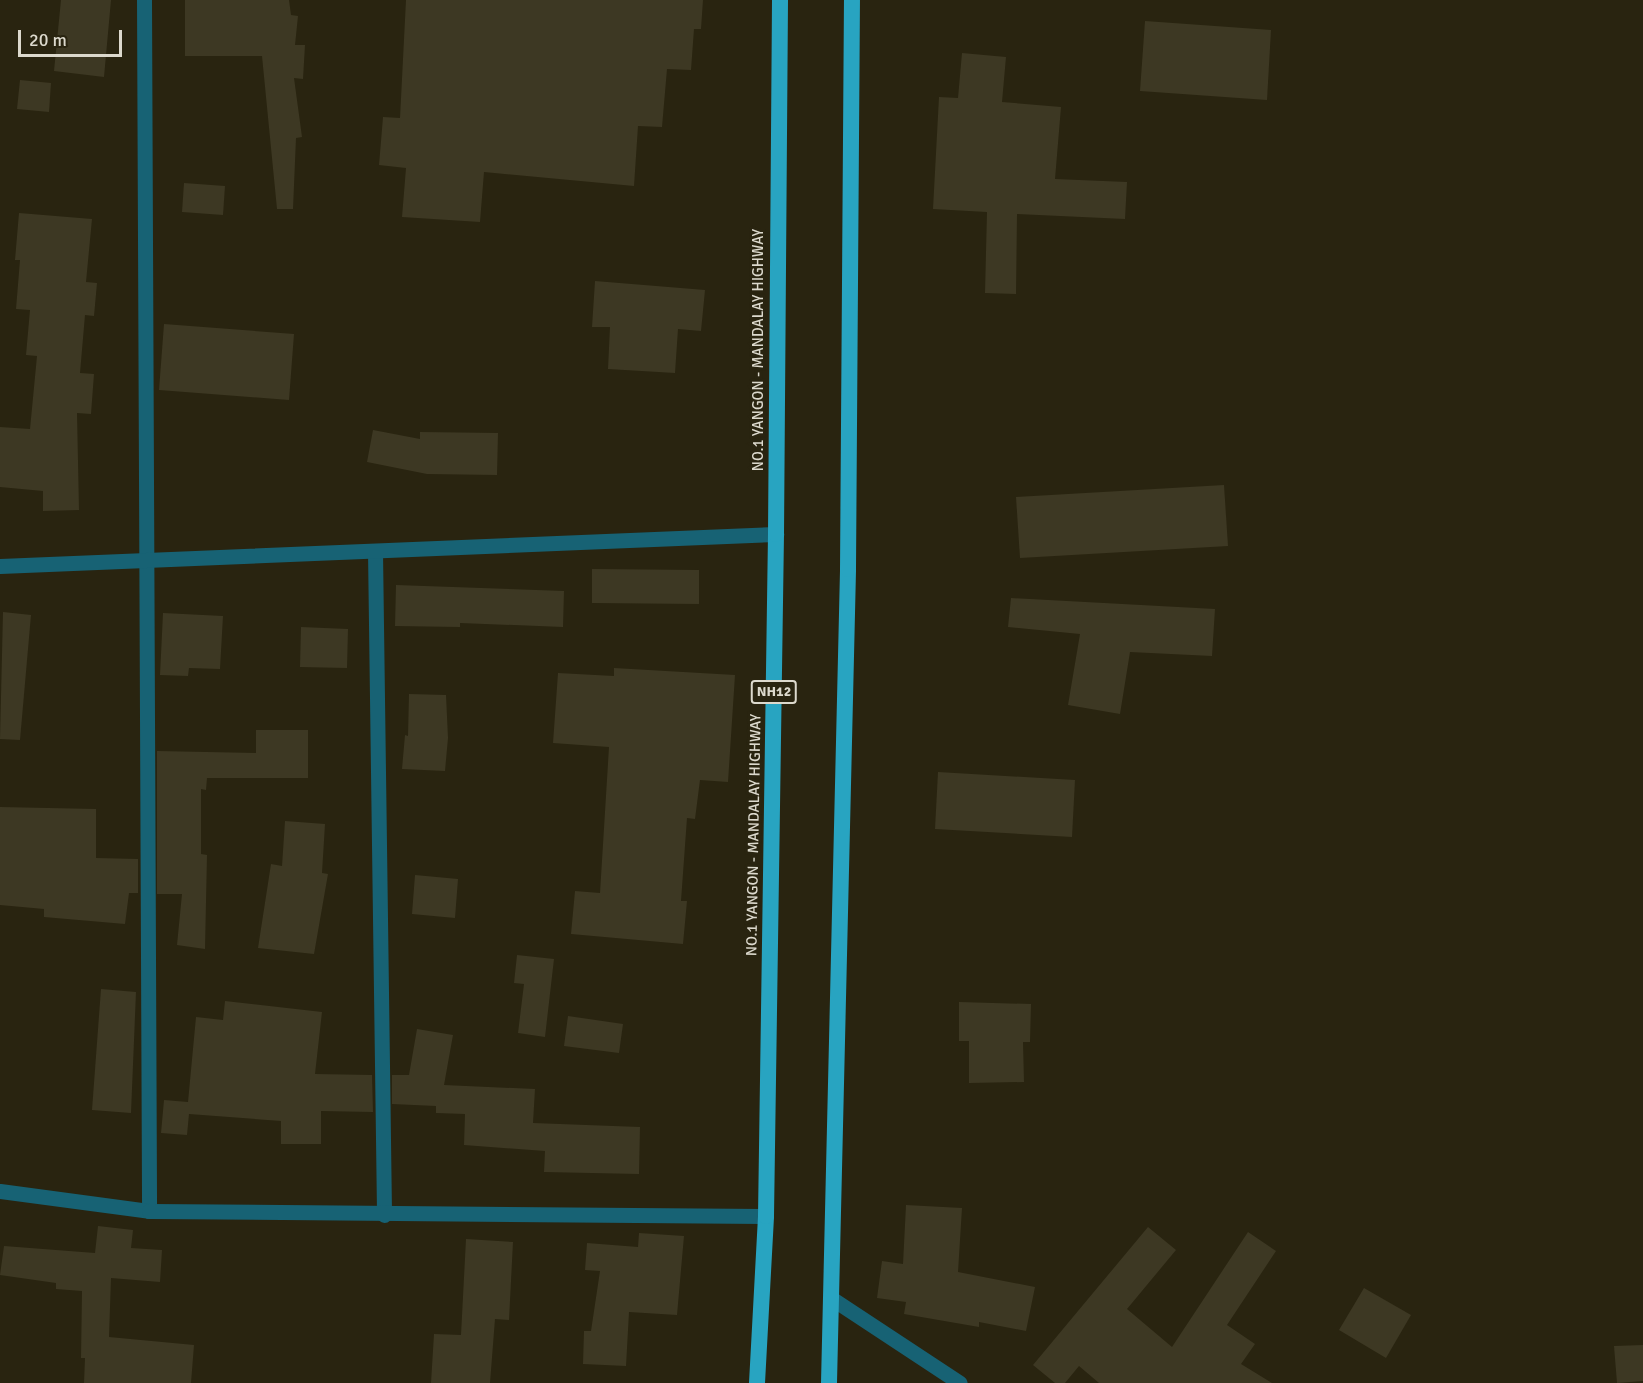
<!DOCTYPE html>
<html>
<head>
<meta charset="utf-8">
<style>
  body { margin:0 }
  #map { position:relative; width:1643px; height:1383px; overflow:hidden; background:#292410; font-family:Signika,sans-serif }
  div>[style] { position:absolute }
  .building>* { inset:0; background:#3d3823 }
  .minor>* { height:15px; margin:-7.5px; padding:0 7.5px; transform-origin:7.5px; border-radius:7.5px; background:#176274 }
  .trunk>* { height:16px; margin:-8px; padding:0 8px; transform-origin:8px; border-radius:8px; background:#28a4c1 }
  span { translate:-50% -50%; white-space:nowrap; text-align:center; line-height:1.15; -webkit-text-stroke:6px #292410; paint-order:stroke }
  .shield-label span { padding:2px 4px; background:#292410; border:2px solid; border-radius:4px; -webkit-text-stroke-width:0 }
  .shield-label { font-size:14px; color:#dcd9cd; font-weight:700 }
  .street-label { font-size:15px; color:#dcd9cd }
  .scale { position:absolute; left:18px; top:30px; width:104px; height:27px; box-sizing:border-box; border:3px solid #dcd9cd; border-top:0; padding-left:8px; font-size:18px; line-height:21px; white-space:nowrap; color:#dcd9cd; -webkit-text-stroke:4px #292410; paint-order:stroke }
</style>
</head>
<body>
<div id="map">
  <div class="building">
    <i style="clip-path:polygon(61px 0,111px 0,104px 77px,54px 71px)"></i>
    <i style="clip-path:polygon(185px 0,289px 0,291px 15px,298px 16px,295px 45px,305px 45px,303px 79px,294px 78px,302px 137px,296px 138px,293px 209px,277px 209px,262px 56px,185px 56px)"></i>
    <i style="clip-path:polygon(406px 0,703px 0,701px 29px,694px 29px,691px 70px,667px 69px,662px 127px,638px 126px,634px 186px,484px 172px,480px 222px,402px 217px,406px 168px,379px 165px,383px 117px,400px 118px)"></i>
    <i style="clip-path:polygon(1145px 21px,1271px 30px,1267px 100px,1140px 91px)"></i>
    <i style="clip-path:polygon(962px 53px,1006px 57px,1002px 102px,1061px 107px,1055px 179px,1127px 182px,1125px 219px,1017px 214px,1016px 294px,985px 293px,987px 212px,933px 209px,939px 97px,958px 98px)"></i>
    <i style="clip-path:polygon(20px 80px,51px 83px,49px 112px,17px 109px)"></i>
    <i style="clip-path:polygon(184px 183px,225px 186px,223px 215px,182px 212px)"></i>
    <i style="clip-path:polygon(19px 213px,92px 219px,86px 282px,97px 283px,94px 316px,85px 315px,80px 373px,94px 374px,91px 414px,77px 413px,79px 510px,43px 511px,43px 491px,0 487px,0 427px,30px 429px,37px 356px,26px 355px,30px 310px,16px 309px,20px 260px,15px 260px)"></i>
    <i style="clip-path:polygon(595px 281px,705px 290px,701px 331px,678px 329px,675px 373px,608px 369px,610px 327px,592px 327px)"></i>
    <i style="clip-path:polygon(164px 324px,294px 334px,289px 400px,159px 390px)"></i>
    <i style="clip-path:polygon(373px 430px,420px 439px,420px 432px,498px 433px,497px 475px,427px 474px,367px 462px)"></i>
    <i style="clip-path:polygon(1224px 485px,1228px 546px,1020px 558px,1016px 497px)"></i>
    <i style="clip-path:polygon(592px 569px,699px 570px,699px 604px,592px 603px)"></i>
    <i style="clip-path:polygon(396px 585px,564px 591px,563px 627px,460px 623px,460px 627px,395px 626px)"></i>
    <i style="clip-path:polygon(1011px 598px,1215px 609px,1212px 656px,1130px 652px,1120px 714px,1068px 705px,1080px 634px,1008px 627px)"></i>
    <i style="clip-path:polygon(3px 612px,31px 615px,20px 740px,0 739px)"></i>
    <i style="clip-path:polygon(163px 613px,223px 616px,220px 669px,189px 668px,188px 676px,160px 675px)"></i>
    <i style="clip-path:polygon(301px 627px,348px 629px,347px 668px,300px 667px)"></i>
    <i style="clip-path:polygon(614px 668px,735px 675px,728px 782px,700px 780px,695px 819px,687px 818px,681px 901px,687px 901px,683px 944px,571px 934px,575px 891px,600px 893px,609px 747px,553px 743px,558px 673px,614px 676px)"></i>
    <i style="clip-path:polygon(409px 694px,446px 695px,448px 738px,445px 771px,402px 769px,405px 735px,408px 736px)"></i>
    <i style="clip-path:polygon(256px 730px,308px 730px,308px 778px,207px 778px,206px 790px,201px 789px,201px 854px,207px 855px,205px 949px,177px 945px,182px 894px,157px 894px,157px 751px,256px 753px)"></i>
    <i style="clip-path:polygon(938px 772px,1075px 780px,1072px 837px,935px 829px)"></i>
    <i style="clip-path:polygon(0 807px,96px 809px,96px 858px,138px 859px,138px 893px,129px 893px,125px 924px,44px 917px,44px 909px,0 905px)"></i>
    <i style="clip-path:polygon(285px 821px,325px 824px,322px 873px,328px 874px,314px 954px,258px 948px,271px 864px,282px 866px)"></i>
    <i style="clip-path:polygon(415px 875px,458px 879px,455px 918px,412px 914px)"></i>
    <i style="clip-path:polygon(517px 955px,554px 959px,545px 1037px,518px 1033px,524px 984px,514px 983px)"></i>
    <i style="clip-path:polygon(101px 989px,136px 992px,131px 1113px,92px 1110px)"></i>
    <i style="clip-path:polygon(225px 1001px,322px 1012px,315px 1074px,372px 1075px,373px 1112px,321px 1111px,321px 1144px,281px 1144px,281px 1121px,189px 1114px,187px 1135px,161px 1133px,164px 1100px,188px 1102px,196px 1017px,223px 1020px)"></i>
    <i style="clip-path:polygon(959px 1002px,1031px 1004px,1030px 1042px,1023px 1042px,1024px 1082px,969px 1083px,969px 1041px,959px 1041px)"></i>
    <i style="clip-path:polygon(568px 1016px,623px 1024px,619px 1053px,564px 1046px)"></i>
    <i style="clip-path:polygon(417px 1029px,453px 1035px,444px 1085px,535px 1089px,533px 1123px,640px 1127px,639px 1174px,544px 1172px,545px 1151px,464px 1145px,465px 1114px,436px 1113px,436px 1106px,392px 1104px,392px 1075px,409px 1075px)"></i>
    <i style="clip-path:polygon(906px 1205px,962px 1208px,958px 1272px,1035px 1287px,1026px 1331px,979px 1322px,979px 1327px,904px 1314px,906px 1302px,877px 1298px,882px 1261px,903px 1264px)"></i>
    <i style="clip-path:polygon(98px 1226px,133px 1230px,131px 1248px,162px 1250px,160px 1282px,111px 1278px,109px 1337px,194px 1345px,191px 1383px,84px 1383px,85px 1358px,81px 1358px,82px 1291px,56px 1289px,56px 1283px,0 1275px,4px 1246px,95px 1253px)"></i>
    <i style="clip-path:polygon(1148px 1227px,1176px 1250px,1127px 1309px,1172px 1347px,1248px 1232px,1276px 1251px,1227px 1325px,1255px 1344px,1241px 1364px,1272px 1383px,1099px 1383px,1079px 1366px,1065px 1383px,1055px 1383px,1033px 1365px)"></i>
    <i style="clip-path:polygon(639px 1233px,684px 1236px,677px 1315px,629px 1312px,626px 1366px,583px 1364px,584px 1331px,591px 1331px,600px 1271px,585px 1270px,587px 1243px,638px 1247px)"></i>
    <i style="clip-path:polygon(466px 1239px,513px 1242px,509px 1320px,495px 1319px,490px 1383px,431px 1383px,434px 1334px,461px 1335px)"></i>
    <i style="clip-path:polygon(1364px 1288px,1411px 1315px,1386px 1358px,1339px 1330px)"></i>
    <i style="clip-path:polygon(1643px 1345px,1643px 1381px,1617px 1383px,1614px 1346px)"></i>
  </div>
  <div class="minor">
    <i style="left:144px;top:0;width:1211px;rotate:89.76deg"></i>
    <i style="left:375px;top:551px;width:664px;rotate:89.22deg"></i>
    <i style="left:0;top:566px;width:777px;rotate:-2.36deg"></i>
    <i style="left:0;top:1191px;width:150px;rotate:7.6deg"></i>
    <i style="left:149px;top:1211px;width:617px;rotate:0.46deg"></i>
    <i style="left:831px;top:1298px;width:154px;rotate:33.4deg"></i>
  </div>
  <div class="trunk">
    <i style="left:757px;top:1383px;width:167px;rotate:-86.9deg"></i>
    <i style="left:766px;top:1216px;width:682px;rotate:-89.16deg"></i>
    <i style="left:776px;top:534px;width:534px;rotate:-89.57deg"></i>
    <i style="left:829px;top:1383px;width:814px;rotate:-88.66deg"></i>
    <i style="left:848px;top:569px;width:569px;rotate:-89.6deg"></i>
  </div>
  <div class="shield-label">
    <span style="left:774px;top:692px">NH12</span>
  </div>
  <div class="street-label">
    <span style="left:759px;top:350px;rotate:-90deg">NO.1 YANGON - MANDALAY HIGHWAY</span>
    <span style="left:754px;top:835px;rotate:-89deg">NO.1 YANGON - MANDALAY HIGHWAY</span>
  </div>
  <div class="scale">20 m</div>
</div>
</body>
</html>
